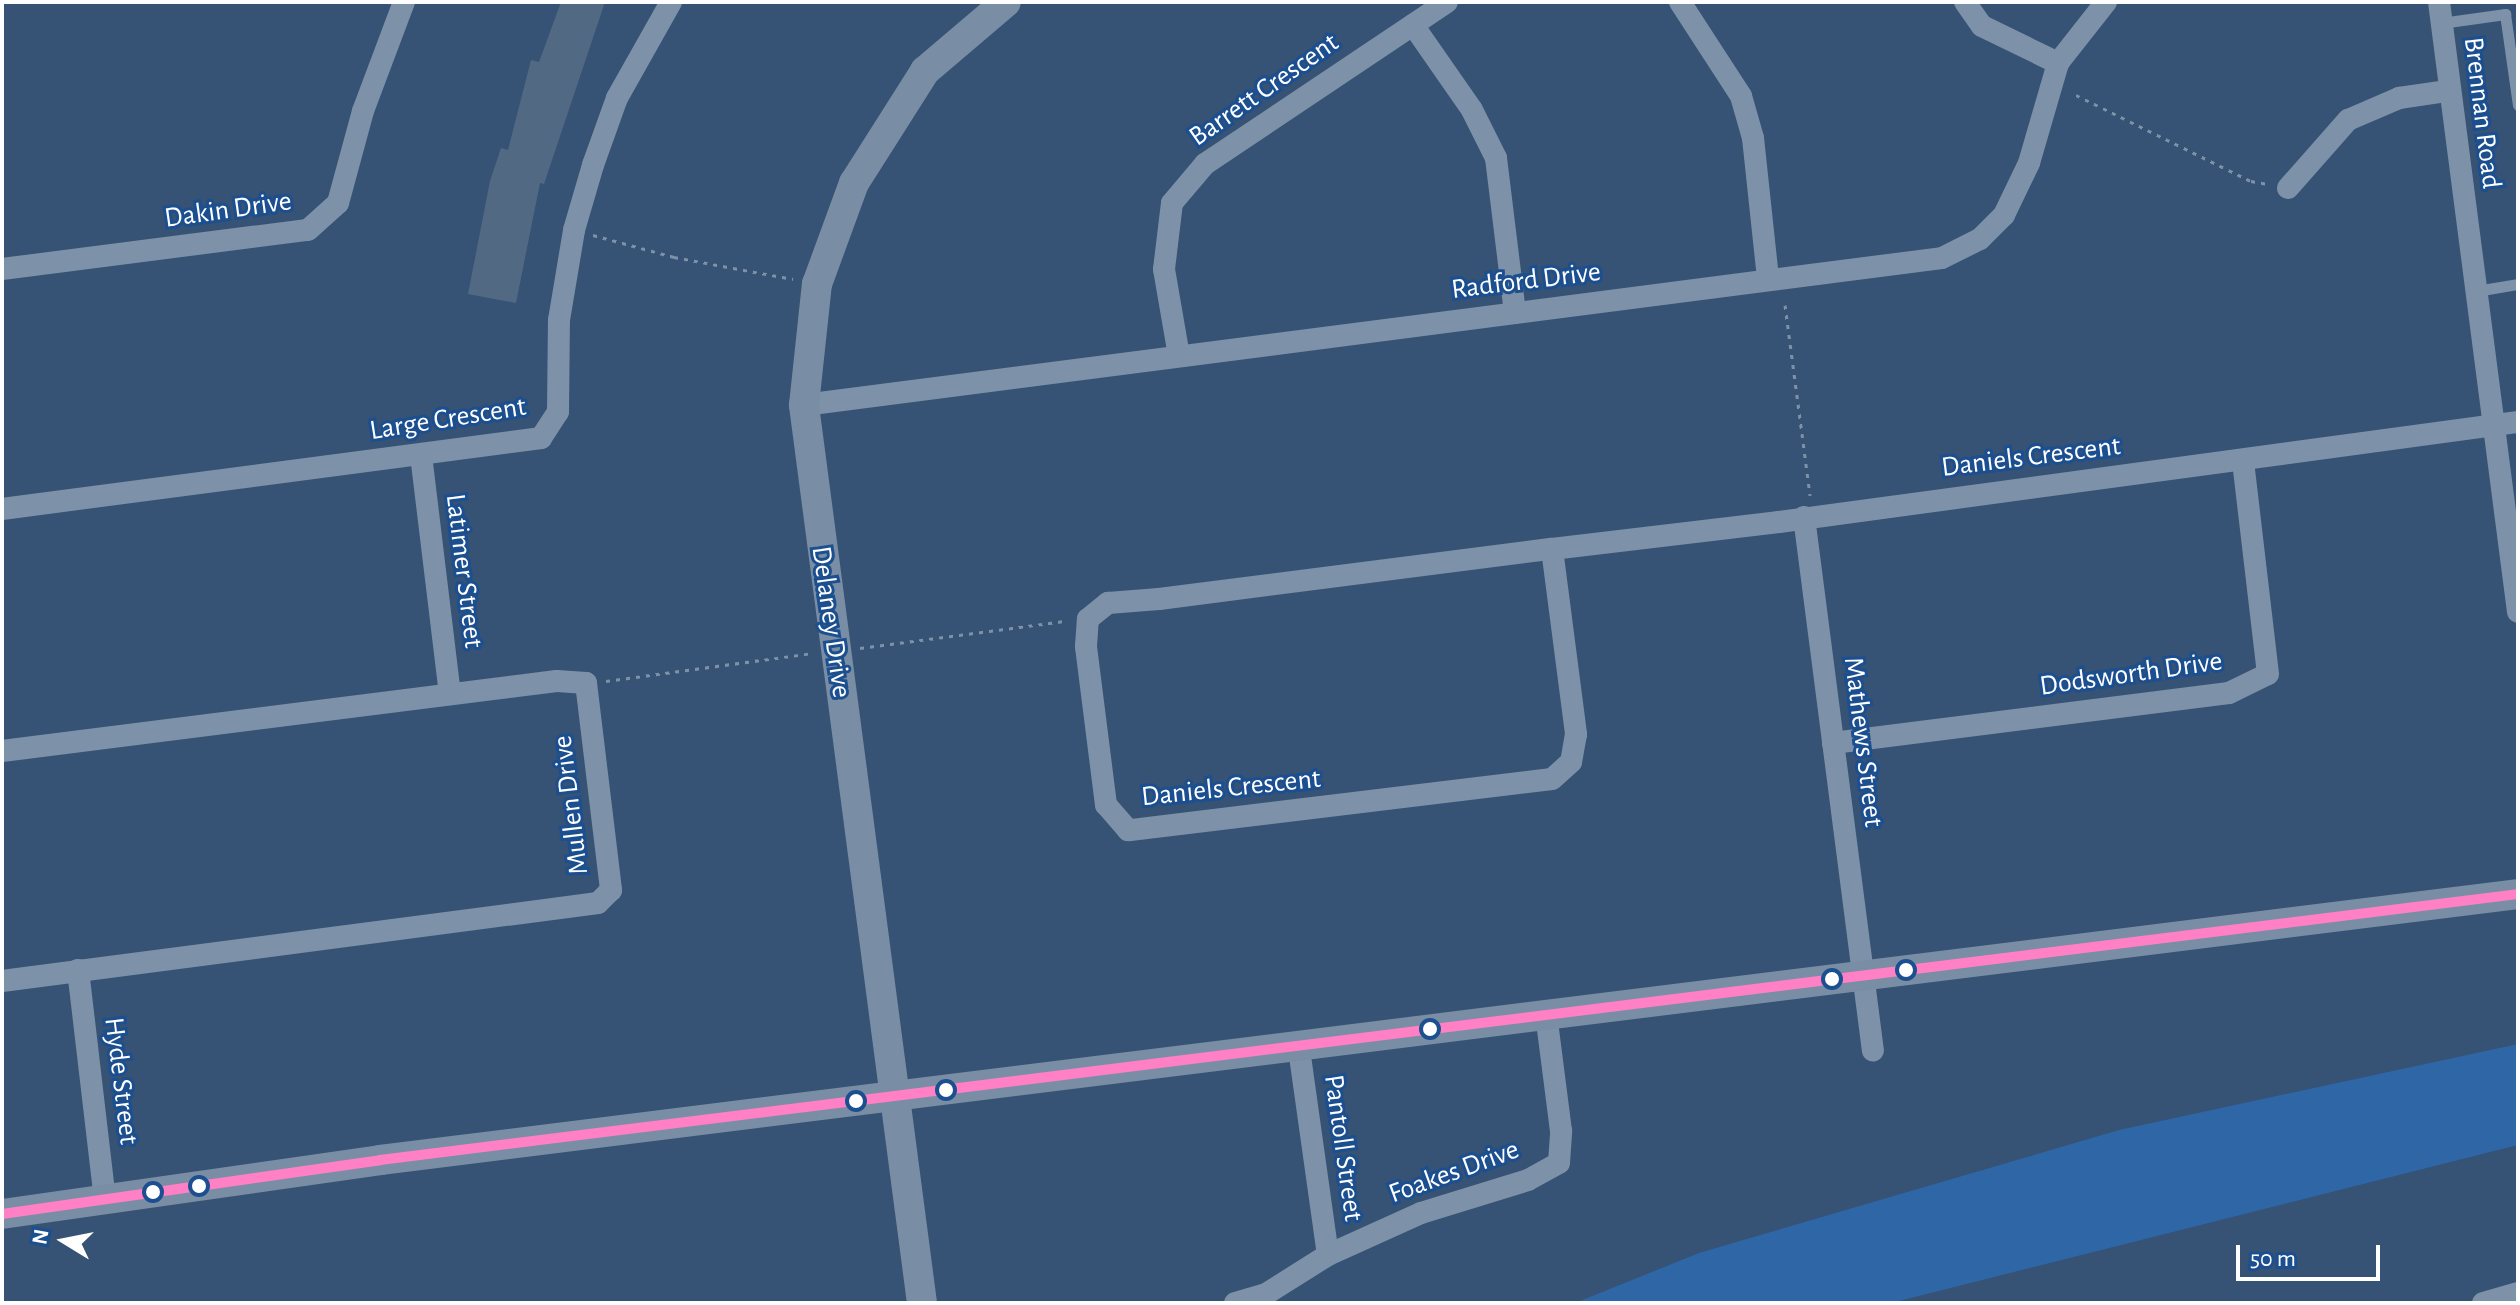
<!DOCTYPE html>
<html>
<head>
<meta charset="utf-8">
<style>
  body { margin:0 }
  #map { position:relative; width:2520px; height:1305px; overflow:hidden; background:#365274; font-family:"Alegreya Sans",sans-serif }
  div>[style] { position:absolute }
  .green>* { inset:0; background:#2f66a5 }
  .building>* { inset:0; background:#526984 }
  .path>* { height:3px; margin-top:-1.5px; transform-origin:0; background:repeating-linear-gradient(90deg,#7d92a8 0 4px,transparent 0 10px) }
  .lane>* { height:11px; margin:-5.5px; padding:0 5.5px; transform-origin:5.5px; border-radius:5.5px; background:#7d92a8 }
  .street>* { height:22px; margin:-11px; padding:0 11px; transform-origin:11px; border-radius:11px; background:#7d92a8 }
  .secondary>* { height:30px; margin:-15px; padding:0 15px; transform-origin:15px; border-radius:15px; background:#798da4 }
  .bus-1>* { height:10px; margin:-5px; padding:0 5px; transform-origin:5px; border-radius:5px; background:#ff80c5 }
  .dots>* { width:22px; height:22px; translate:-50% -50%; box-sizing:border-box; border:4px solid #1b4f8f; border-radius:50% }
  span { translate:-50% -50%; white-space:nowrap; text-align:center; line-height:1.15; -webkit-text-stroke:6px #1b4f8f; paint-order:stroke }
  .street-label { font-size:28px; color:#fff }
  .frame { position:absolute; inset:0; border:4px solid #fff; pointer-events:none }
  .north { position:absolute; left:24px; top:1201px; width:80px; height:80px; -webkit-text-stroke:6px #1b4f8f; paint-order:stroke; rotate:280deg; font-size:22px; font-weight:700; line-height:32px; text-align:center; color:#fff }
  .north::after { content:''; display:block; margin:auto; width:28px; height:36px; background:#fff; clip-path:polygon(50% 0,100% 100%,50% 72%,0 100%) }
  .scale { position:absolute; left:2236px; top:1245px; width:144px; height:36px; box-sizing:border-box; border:4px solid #fff; border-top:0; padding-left:10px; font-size:24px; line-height:28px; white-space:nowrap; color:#fff; -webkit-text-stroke:6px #1b4f8f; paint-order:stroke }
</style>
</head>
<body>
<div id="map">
  <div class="green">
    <i style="clip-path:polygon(2518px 1044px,2518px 1145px,1891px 1303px,1575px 1303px,1699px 1253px,2119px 1130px)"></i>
  </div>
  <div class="building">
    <i style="clip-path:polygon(561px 2px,605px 2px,544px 184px,540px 183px,516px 303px,468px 294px,490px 181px,501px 148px,508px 150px,531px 60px,539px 62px)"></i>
  </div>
  <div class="path">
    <i style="left:2076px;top:95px;width:195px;rotate:26.2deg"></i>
    <i style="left:2251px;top:181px;width:17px;rotate:10deg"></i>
    <i style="left:593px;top:235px;width:84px;rotate:15.2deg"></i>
    <i style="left:674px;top:257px;width:121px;rotate:10.5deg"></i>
    <i style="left:1785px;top:305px;width:192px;rotate:82.5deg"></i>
    <i style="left:860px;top:648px;width:208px;rotate:-7.5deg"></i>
    <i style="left:606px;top:681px;width:208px;rotate:-7.7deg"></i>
  </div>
  <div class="lane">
    <i style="left:2441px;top:23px;width:65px;rotate:-8deg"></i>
    <i style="left:2505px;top:14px;width:92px;rotate:81.9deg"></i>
    <i style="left:2476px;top:291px;width:43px;rotate:-9.5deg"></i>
  </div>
  <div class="street">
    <i style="left:1680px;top:2px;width:112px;rotate:57deg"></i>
    <i style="left:1741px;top:96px;width:44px;rotate:74.1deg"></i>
    <i style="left:1753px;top:138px;width:142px;rotate:83.9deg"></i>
    <i style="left:1965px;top:2px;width:29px;rotate:55deg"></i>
    <i style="left:1982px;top:26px;width:85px;rotate:26deg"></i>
    <i style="left:2439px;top:2px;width:615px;rotate:82.62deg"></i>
    <i style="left:1413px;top:25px;width:103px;rotate:55.2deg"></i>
    <i style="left:1472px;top:110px;width:54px;rotate:63.4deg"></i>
    <i style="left:1496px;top:158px;width:156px;rotate:83deg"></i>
    <i style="left:2288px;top:188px;width:91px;rotate:-48.6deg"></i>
    <i style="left:2348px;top:120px;width:56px;rotate:-23.3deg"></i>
    <i style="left:2399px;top:98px;width:49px;rotate:-8.3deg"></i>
    <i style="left:2px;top:269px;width:308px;rotate:-7.3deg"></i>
    <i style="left:308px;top:230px;width:40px;rotate:-42deg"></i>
    <i style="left:338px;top:203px;width:95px;rotate:-74.8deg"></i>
    <i style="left:363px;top:111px;width:116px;rotate:-69.4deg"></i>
    <i style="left:1179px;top:356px;width:88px;rotate:-99.8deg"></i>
    <i style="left:1164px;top:269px;width:66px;rotate:-83.1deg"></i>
    <i style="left:1172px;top:203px;width:51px;rotate:-49.8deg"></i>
    <i style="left:1205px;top:164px;width:291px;rotate:-33.8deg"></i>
    <i style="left:804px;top:405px;width:1147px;rotate:-7.36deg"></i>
    <i style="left:1942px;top:258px;width:42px;rotate:-26.6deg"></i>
    <i style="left:1980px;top:239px;width:34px;rotate:-45deg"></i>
    <i style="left:2004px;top:215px;width:58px;rotate:-64.3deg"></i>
    <i style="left:2029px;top:163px;width:104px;rotate:-73.8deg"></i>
    <i style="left:2058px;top:63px;width:78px;rotate:-51.8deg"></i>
    <i style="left:421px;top:455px;width:240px;rotate:83.1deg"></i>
    <i style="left:2px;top:509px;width:544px;rotate:-7.5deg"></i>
    <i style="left:541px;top:438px;width:31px;rotate:-57deg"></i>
    <i style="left:558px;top:412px;width:92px;rotate:-89.4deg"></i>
    <i style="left:559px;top:320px;width:91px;rotate:-80.5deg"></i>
    <i style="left:574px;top:230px;width:68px;rotate:-73.7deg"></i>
    <i style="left:593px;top:165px;width:71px;rotate:-70.3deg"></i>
    <i style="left:617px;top:98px;width:110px;rotate:-60.6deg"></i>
    <i style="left:1804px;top:517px;width:538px;rotate:82.64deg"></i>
    <i style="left:1552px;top:549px;width:187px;rotate:82.6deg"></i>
    <i style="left:1576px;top:734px;width:28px;rotate:100deg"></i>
    <i style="left:1571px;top:762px;width:25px;rotate:138deg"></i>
    <i style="left:1552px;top:779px;width:427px;rotate:173.1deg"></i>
    <i style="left:1128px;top:830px;width:33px;rotate:-131deg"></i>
    <i style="left:1106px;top:805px;width:160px;rotate:-97.2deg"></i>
    <i style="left:1086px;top:646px;width:27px;rotate:-86deg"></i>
    <i style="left:1088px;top:619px;width:26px;rotate:-39deg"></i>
    <i style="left:1108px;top:603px;width:51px;rotate:-4.5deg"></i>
    <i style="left:1159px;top:599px;width:396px;rotate:-7.3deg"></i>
    <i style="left:1552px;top:549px;width:229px;rotate:-6.8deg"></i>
    <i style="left:1779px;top:522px;width:746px;rotate:-7.71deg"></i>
    <i style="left:1833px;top:743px;width:399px;rotate:-7.2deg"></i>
    <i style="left:2229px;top:693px;width:43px;rotate:-26deg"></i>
    <i style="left:2268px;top:674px;width:215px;rotate:-96.7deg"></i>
    <i style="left:2px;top:751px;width:559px;rotate:-7.19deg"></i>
    <i style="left:557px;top:681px;width:29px;rotate:4deg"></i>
    <i style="left:586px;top:683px;width:209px;rotate:83.1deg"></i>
    <i style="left:611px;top:890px;width:18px;rotate:135deg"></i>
    <i style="left:598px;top:903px;width:601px;rotate:172.54deg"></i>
    <i style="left:78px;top:970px;width:231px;rotate:83.3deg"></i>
    <i style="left:1299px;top:1049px;width:208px;rotate:82deg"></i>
    <i style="left:1235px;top:1303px;width:32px;rotate:-16deg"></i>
    <i style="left:1266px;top:1294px;width:73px;rotate:-32.2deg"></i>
    <i style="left:1328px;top:1255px;width:102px;rotate:-24.3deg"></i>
    <i style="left:1421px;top:1213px;width:112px;rotate:-17.1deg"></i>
    <i style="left:1528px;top:1180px;width:35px;rotate:-29deg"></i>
    <i style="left:1559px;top:1163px;width:32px;rotate:-86deg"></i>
    <i style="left:1561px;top:1131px;width:118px;rotate:-97.3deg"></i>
    <i style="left:2483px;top:1303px;width:36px;rotate:-16deg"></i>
  </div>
  <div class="secondary">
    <i style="left:2px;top:1214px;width:382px;rotate:-8.1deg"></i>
    <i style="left:380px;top:1160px;width:2154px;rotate:-7.09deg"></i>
    <i style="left:922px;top:1303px;width:906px;rotate:-97.49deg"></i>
    <i style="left:804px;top:405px;width:122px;rotate:-83.9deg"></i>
    <i style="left:817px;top:284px;width:108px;rotate:-69.9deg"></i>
    <i style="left:854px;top:183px;width:133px;rotate:-57.6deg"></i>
    <i style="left:925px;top:71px;width:106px;rotate:-40.4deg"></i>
  </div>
  <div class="bus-1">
    <i style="left:2px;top:1214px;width:382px;rotate:-8.1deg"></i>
    <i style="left:380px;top:1160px;width:2154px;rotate:-7.09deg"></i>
  </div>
  <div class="dots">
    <i style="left:1906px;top:970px;background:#fff"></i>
    <i style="left:1832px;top:979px;background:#fff"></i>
    <i style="left:1430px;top:1029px;background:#fff"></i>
    <i style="left:946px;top:1090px;background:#fff"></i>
    <i style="left:856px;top:1101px;background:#fff"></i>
    <i style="left:199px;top:1186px;background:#fff"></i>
    <i style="left:153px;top:1192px;background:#fff"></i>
  </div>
  <div class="street-label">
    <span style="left:1264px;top:90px;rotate:-35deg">Barrett Crescent</span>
    <span style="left:2482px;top:113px;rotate:83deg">Brennan Road</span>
    <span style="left:228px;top:210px;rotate:-8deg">Dakin Drive</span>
    <span style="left:1526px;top:281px;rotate:-7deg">Radford Drive</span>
    <span style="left:448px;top:419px;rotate:-9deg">Large Crescent</span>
    <span style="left:2031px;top:457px;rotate:-7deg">Daniels Crescent</span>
    <span style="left:464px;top:571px;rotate:83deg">Latimer Street</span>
    <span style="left:831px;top:622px;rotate:82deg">Delaney Drive</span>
    <span style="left:2131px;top:674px;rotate:-8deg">Dodsworth Drive</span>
    <span style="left:1863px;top:742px;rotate:83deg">Mathews Street</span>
    <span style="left:1231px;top:788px;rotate:-6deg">Daniels Crescent</span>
    <span style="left:571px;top:805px;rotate:-97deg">Mullen Drive</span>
    <span style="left:121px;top:1081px;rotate:83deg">Hyde Street</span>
    <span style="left:1343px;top:1148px;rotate:82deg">Pantoll Street</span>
    <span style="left:1454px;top:1172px;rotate:-20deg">Foakes Drive</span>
  </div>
  <div class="frame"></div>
  <div class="north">N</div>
  <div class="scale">50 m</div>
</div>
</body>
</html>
